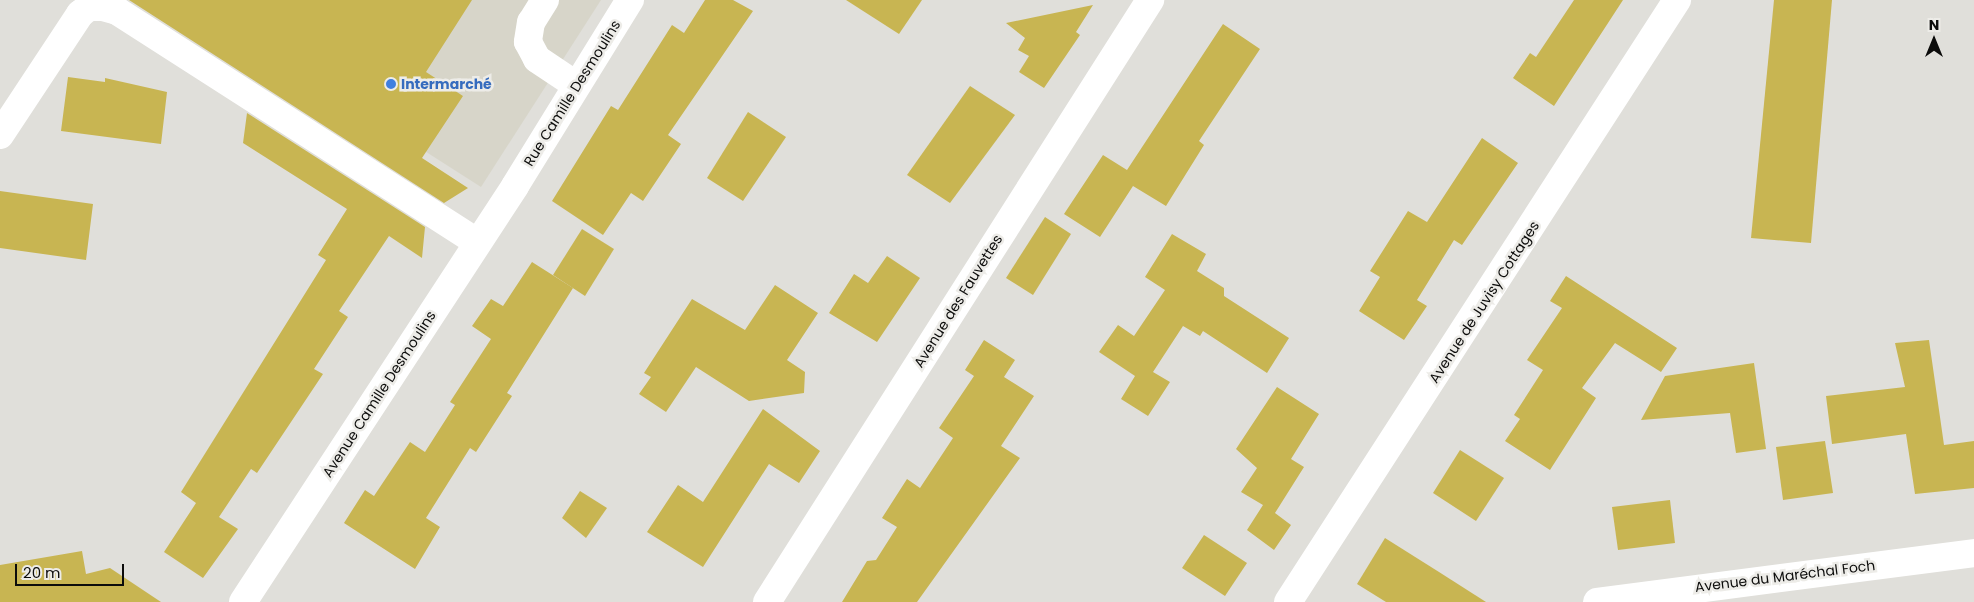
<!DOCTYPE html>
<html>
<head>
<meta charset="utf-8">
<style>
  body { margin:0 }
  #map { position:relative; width:1974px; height:602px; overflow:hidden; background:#e0dfda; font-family:Poppins,sans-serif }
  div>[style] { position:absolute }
  .built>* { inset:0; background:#d7d5c9 }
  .building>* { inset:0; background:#c8b552 }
  .minor>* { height:28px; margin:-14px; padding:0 14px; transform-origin:14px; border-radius:14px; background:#fff }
  .dots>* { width:14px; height:14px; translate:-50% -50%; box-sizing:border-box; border:2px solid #edece8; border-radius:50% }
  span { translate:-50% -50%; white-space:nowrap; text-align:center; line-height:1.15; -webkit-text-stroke:5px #edece8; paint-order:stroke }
  .shop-label { font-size:14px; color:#366cbe; font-weight:700 }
  .left { translate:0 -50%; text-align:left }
  .street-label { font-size:14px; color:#0c0c0b }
  .north { position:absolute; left:1909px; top:15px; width:50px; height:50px; -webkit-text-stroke:4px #edece8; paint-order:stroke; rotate:0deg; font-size:14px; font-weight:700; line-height:20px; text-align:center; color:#0c0c0b }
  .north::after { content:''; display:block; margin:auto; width:18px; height:22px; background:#0c0c0b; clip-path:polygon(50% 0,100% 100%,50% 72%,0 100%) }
  .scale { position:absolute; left:15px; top:564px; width:109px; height:22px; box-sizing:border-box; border:2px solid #0c0c0b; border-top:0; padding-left:6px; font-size:15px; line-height:18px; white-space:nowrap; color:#0c0c0b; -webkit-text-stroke:4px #edece8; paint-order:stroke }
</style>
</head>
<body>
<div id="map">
  <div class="built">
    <i style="clip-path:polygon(188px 0,601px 0,481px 187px)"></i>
  </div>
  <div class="building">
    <i style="clip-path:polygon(129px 0,472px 0,426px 72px,463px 96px,422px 158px,468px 188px,444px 203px)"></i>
    <i style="clip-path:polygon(705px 0,733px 0,753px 11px,668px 135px,681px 144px,643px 201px,631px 193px,603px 235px,552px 201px,611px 106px,618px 110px,672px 25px,684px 33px)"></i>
    <i style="clip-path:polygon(846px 0,922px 0,899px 34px)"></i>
    <i style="clip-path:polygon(1574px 0,1623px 0,1554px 106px,1513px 78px,1530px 53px,1536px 57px)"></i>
    <i style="clip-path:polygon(1774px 0,1832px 0,1811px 243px,1751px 238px)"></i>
    <i style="clip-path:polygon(1093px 5px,1076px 32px,1080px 35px,1044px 88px,1019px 72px,1029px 56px,1018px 50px,1025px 38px,1006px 23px)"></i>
    <i style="clip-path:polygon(1223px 24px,1260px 49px,1199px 141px,1204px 145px,1166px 206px,1133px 186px,1100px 237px,1064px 214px,1103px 155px,1127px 170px)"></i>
    <i style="clip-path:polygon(68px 77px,105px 82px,105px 78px,167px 92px,161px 144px,61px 131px)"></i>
    <i style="clip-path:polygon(970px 86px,1015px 115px,950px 203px,907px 175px)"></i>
    <i style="clip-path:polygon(748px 112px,786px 137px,743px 201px,707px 178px)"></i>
    <i style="clip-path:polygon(247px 113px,425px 227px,422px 258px,389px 236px,339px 311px,348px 317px,314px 369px,323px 374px,257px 473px,251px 469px,219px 517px,238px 529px,203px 578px,164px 552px,196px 503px,181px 492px,326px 260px,318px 255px,347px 209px,243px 143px)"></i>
    <i style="clip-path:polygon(1482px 138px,1518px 163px,1462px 245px,1454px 240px,1417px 300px,1427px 306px,1404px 340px,1359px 311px,1380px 277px,1370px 271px,1408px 211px,1427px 222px)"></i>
    <i style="clip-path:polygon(0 191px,93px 204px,86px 260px,0 248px)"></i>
    <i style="clip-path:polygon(1045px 217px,1071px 234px,1033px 295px,1006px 278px)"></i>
    <i style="clip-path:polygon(582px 229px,614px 249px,585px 296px,553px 275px)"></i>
    <i style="clip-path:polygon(1172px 234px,1206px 254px,1197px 271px,1224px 288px,1224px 296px,1289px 338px,1267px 373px,1203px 331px,1200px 336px,1183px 326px,1153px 372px,1170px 382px,1148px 416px,1121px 399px,1135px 376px,1099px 352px,1118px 325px,1134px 336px,1165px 290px,1145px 277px)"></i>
    <i style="clip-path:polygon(887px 256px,920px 278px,877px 342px,829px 313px,854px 274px,868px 283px)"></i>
    <i style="clip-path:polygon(532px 262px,573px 288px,507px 393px,512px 396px,476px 452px,470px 448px,426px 518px,440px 527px,415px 569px,344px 523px,365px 490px,374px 496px,410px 442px,425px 452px,455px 405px,450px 402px,491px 339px,472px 326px,491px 299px,503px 306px)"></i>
    <i style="clip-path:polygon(1566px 276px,1677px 348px,1661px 372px,1615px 343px,1582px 388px,1596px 398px,1550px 470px,1505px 441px,1520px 419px,1514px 415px,1543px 370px,1527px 360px,1562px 308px,1550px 301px)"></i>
    <i style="clip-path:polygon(775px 285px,818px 313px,787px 360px,805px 372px,804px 393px,749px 401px,696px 367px,666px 412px,639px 394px,651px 377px,644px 373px,692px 299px,745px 330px)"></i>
    <i style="clip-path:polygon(984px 340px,1015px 360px,1004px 377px,1034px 396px,1001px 446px,1020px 458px,917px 602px,842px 602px,867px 561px,876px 560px,897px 527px,882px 518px,907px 479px,920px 488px,953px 438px,939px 428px,974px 376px,965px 370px)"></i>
    <i style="clip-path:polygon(1929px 340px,1944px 445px,1974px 441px,1974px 488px,1915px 494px,1906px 434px,1832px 444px,1826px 396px,1905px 387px,1895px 343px)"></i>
    <i style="clip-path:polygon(1754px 363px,1766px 449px,1736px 453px,1730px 413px,1641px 420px,1665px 376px)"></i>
    <i style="clip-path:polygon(1277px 387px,1319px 414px,1291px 459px,1304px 467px,1275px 513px,1291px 525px,1274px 550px,1247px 530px,1263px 505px,1241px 492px,1257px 468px,1236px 449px)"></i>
    <i style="clip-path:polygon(763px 409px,820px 451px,799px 483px,769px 464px,703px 567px,647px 532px,678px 485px,703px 502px)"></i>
    <i style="clip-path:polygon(1825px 441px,1833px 493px,1783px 500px,1776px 447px)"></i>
    <i style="clip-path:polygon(1460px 450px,1504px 478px,1476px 521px,1433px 493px)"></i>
    <i style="clip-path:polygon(580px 491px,607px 508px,586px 538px,562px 518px)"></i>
    <i style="clip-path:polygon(1670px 500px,1675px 543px,1618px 550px,1612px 507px)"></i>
    <i style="clip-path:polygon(1204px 535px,1247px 563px,1225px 596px,1182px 568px)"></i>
    <i style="clip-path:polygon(1385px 538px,1439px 572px,1486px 602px,1386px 602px,1357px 584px)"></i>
    <i style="clip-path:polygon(82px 551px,86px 574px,110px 568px,161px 602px,0 602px,0 565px)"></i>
  </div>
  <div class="minor">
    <i style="left:545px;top:0;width:26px;rotate:122deg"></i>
    <i style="left:531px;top:22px;width:20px;rotate:99deg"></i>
    <i style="left:528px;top:42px;width:19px;rotate:62deg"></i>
    <i style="left:537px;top:59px;width:47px;rotate:33.7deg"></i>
    <i style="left:0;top:135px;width:145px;rotate:-56.5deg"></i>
    <i style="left:80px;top:14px;width:11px;rotate:-38deg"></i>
    <i style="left:89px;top:7px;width:14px"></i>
    <i style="left:103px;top:7px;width:15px;rotate:16deg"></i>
    <i style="left:117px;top:11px;width:428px;rotate:32.7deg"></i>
    <i style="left:243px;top:602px;width:497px;rotate:-56.8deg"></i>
    <i style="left:515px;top:186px;width:219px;rotate:-58.3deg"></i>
    <i style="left:767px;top:602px;width:714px;rotate:-57.53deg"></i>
    <i style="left:1288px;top:602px;width:717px;rotate:-57.13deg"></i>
    <i style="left:1597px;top:602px;width:380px;rotate:-7.4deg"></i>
  </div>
  <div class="dots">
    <i style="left:391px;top:84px;background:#3f7fe0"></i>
  </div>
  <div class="shop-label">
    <span class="left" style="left:401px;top:84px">Intermarché</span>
  </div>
  <div class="street-label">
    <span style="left:572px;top:93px;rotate:-58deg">Rue Camille Desmoulins</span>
    <span style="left:958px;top:301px;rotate:-58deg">Avenue des Fauvettes</span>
    <span style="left:1484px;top:302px;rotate:-57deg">Avenue de Juvisy Cottages</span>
    <span style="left:379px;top:394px;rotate:-57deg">Avenue Camille Desmoulins</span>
    <span style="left:1785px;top:576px;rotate:-7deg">Avenue du Maréchal Foch</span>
  </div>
  <div class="north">N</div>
  <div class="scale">20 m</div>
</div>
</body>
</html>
